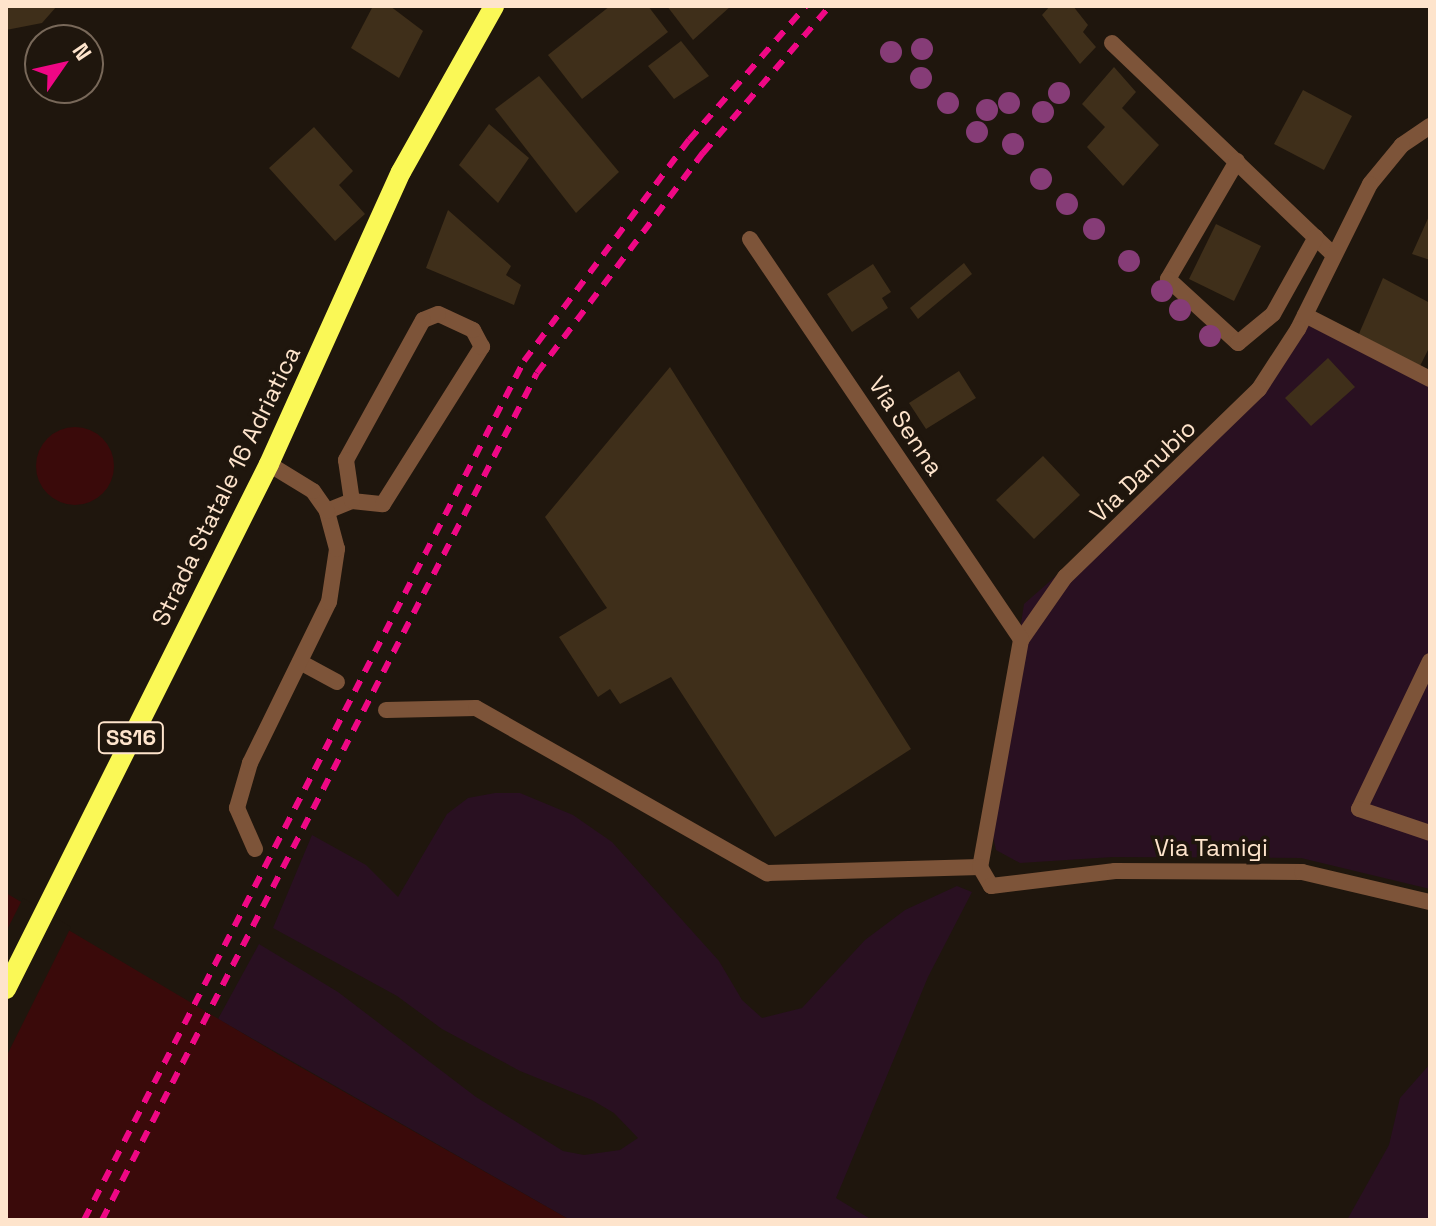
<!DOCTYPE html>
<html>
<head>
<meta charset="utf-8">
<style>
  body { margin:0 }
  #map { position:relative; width:1436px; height:1226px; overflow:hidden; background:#1f160d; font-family:"Space Grotesk",sans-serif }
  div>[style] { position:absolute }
  .green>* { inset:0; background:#291021 }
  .water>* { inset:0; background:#3a0a0a }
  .round { border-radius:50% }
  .pier>* { inset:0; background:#1f160d }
  .building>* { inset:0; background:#3f2f1a }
  .lane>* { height:16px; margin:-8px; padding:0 8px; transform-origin:8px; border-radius:8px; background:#7d5439 }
  .street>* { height:16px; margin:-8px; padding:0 8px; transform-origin:8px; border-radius:8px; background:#7d5439 }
  .primary>* { height:20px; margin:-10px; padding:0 10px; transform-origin:10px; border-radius:10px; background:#faf856 }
  .rail>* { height:6px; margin-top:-3px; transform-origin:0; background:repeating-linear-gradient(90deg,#ef0785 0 12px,transparent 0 22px) }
  .trees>* { width:22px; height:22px; margin:-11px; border-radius:50%; background:#863c77 }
  span { translate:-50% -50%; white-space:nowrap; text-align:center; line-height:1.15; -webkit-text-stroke:7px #1f160d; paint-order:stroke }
  .shield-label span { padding:2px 6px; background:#1f160d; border:2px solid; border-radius:6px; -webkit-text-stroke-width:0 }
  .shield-label { font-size:22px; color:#fee4cc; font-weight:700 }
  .street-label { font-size:24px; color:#fee4cc }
  .frame { position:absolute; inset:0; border:8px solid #fee4cc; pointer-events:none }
  .north { position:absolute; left:24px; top:24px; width:80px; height:80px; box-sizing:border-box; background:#1f160d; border:2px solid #786859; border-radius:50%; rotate:56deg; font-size:22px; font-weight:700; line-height:32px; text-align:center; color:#fee4cc }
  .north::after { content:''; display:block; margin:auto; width:28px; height:36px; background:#ef0785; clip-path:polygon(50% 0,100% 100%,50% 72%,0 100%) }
</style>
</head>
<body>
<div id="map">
  <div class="green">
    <i style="clip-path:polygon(1307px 325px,1430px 383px,1430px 889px,1301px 858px,1113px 857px,1020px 863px,996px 850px,990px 824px,1024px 604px,1194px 455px)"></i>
    <i style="clip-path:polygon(495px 793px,520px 793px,573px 815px,612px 842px,719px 961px,742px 1000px,762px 1018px,802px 1008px,865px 940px,905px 910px,957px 886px,972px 892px,928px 977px,836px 1198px,872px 1220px,570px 1220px,218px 1019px,259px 944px,338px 992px,476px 1097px,563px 1151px,584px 1155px,620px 1150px,638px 1138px,614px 1113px,592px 1100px,520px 1071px,442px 1029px,397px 996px,273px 928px,312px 835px,366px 865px,398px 897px,447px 814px,468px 798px)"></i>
    <i style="clip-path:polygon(1430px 1064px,1430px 1220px,1347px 1220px,1389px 1145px,1400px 1098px)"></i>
  </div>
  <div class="water">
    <i class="round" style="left:36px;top:427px;width:78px;height:78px"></i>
    <i style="clip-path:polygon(6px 893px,281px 1056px,570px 1220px,6px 1220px)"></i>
  </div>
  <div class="pier">
    <i style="clip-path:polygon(23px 898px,71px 927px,6px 1057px,6px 932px)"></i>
  </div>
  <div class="building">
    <i style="clip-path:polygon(6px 6px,57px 6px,42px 23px,6px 30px)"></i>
    <i style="clip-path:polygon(373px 6px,390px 6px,423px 31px,399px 78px,351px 48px)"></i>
    <i style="clip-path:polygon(610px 6px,648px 6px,668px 32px,582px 99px,548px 55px)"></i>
    <i style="clip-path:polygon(667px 6px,731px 6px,693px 40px)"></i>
    <i style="clip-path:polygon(1050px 6px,1073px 6px,1088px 25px,1083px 32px,1096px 47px,1080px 64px,1042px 15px)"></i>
    <i style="clip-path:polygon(681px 41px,709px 76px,674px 99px,648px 66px)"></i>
    <i style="clip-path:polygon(1114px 67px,1136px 92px,1122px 108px,1159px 145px,1123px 186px,1087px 147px,1105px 127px,1082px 104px)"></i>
    <i style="clip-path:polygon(539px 76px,619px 172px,576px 213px,495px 109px)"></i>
    <i style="clip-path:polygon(1303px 90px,1352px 116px,1324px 170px,1274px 144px)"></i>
    <i style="clip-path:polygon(489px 124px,529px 158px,498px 203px,459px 165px)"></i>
    <i style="clip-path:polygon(314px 127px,353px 171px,339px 185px,365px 214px,335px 241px,269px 168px)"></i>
    <i style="clip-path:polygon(448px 210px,511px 266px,506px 275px,521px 285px,514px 305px,426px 268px)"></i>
    <i style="clip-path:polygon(1430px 214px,1430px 260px,1412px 254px)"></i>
    <i style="clip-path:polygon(1216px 224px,1261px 246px,1234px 301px,1189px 279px)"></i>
    <i style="clip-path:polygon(964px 263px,972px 274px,918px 319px,910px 308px)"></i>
    <i style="clip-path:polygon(873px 264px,891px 292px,882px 298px,888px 308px,852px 332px,827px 294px)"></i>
    <i style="clip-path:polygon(1383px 278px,1430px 303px,1430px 346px,1420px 366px,1358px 336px)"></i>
    <i style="clip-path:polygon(1328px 358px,1355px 387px,1311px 426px,1285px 398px)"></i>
    <i style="clip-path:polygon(670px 367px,911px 749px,775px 837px,671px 677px,620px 704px,610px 689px,598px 697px,559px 637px,607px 608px,545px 517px)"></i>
    <i style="clip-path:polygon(959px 371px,976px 398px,926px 429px,909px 403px)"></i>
    <i style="clip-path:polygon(1043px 456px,1080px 495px,1034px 539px,996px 500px)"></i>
  </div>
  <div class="lane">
    <i style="left:1112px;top:43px;width:306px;rotate:43.7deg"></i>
    <i style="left:1237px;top:161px;width:137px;rotate:120.3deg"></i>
    <i style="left:1168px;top:279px;width:95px;rotate:42.4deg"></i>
    <i style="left:1238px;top:343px;width:45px;rotate:-39.6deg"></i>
    <i style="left:1273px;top:314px;width:88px;rotate:-60.8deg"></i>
    <i style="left:1305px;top:315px;width:140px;rotate:27.1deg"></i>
    <i style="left:327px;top:511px;width:27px;rotate:-22deg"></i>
    <i style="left:352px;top:501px;width:31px;rotate:6deg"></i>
    <i style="left:383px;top:504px;width:186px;rotate:-57.8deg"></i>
    <i style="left:482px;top:347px;width:19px;rotate:-118deg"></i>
    <i style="left:473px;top:330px;width:38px;rotate:-155deg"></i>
    <i style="left:438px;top:314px;width:16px;rotate:158deg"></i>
    <i style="left:423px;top:320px;width:160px;rotate:118.8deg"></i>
    <i style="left:346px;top:460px;width:41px;rotate:81.7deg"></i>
    <i style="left:1430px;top:661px;width:164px;rotate:115.6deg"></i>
    <i style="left:1359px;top:809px;width:75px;rotate:18.7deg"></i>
    <i style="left:300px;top:662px;width:42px;rotate:28.4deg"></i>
    <i style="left:386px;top:710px;width:90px;rotate:-1.3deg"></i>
    <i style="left:476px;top:708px;width:335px;rotate:29.6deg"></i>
    <i style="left:767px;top:873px;width:213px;rotate:-1.6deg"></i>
    <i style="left:255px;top:849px;width:45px;rotate:-113.7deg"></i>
    <i style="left:237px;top:808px;width:47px;rotate:-73.9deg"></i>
    <i style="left:250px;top:763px;width:179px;rotate:-63.9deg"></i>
    <i style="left:329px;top:602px;width:54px;rotate:-81.4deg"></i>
    <i style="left:337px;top:549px;width:39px;rotate:-105deg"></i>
    <i style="left:327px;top:511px;width:24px;rotate:-125deg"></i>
    <i style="left:313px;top:491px;width:52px;rotate:-148.5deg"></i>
  </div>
  <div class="street">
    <i style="left:1430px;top:126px;width:34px;rotate:146deg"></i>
    <i style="left:1402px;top:145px;width:50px;rotate:129.4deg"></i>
    <i style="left:1370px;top:184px;width:162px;rotate:116.4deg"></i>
    <i style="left:1298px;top:329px;width:72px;rotate:123deg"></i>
    <i style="left:1259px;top:389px;width:270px;rotate:135.9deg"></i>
    <i style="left:1065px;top:577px;width:77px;rotate:124.9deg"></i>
    <i style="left:1021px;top:640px;width:231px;rotate:100.2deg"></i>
    <i style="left:980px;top:867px;width:22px;rotate:60deg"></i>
    <i style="left:991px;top:886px;width:125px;rotate:-6.9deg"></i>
    <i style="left:1115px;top:871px;width:187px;rotate:0.3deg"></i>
    <i style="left:1302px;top:872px;width:131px;rotate:13.2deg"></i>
    <i style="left:750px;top:239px;width:484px;rotate:55.9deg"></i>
  </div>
  <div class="primary">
    <i style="left:6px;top:989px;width:587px;rotate:-63.39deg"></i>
    <i style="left:269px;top:464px;width:320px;rotate:-65.7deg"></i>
    <i style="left:401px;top:172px;width:190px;rotate:-60.7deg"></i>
  </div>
  <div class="rail">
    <i style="left:84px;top:1220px;width:965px;rotate:-62.88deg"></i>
    <i style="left:524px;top:361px;width:276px;rotate:-53.3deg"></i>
    <i style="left:689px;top:140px;width:178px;rotate:-48.9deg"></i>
    <i style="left:102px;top:1220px;width:952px;rotate:-62.82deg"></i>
    <i style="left:537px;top:373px;width:276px;rotate:-53deg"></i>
    <i style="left:703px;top:153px;width:194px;rotate:-49.2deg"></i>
  </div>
  <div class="trees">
    <i style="left:922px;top:49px"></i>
    <i style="left:891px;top:52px"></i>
    <i style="left:921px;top:78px"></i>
    <i style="left:1059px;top:93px"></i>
    <i style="left:948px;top:103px"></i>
    <i style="left:1009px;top:103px"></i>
    <i style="left:987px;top:110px"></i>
    <i style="left:1043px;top:112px"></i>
    <i style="left:977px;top:132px"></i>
    <i style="left:1013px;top:144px"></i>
    <i style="left:1041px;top:179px"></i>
    <i style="left:1067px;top:204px"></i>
    <i style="left:1094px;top:229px"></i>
    <i style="left:1129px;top:261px"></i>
    <i style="left:1162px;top:291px"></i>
    <i style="left:1180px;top:310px"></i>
    <i style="left:1210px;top:336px"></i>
  </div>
  <div class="shield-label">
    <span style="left:131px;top:738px">SS16</span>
  </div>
  <div class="street-label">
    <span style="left:906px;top:426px;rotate:56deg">Via Senna</span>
    <span style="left:1143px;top:471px;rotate:-44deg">Via Danubio</span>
    <span style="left:226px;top:486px;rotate:-64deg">Strada Statale 16 Adriatica</span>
    <span style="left:1211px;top:848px">Via Tamigi</span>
  </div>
  <div class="frame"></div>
  <div class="north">N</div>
</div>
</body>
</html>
